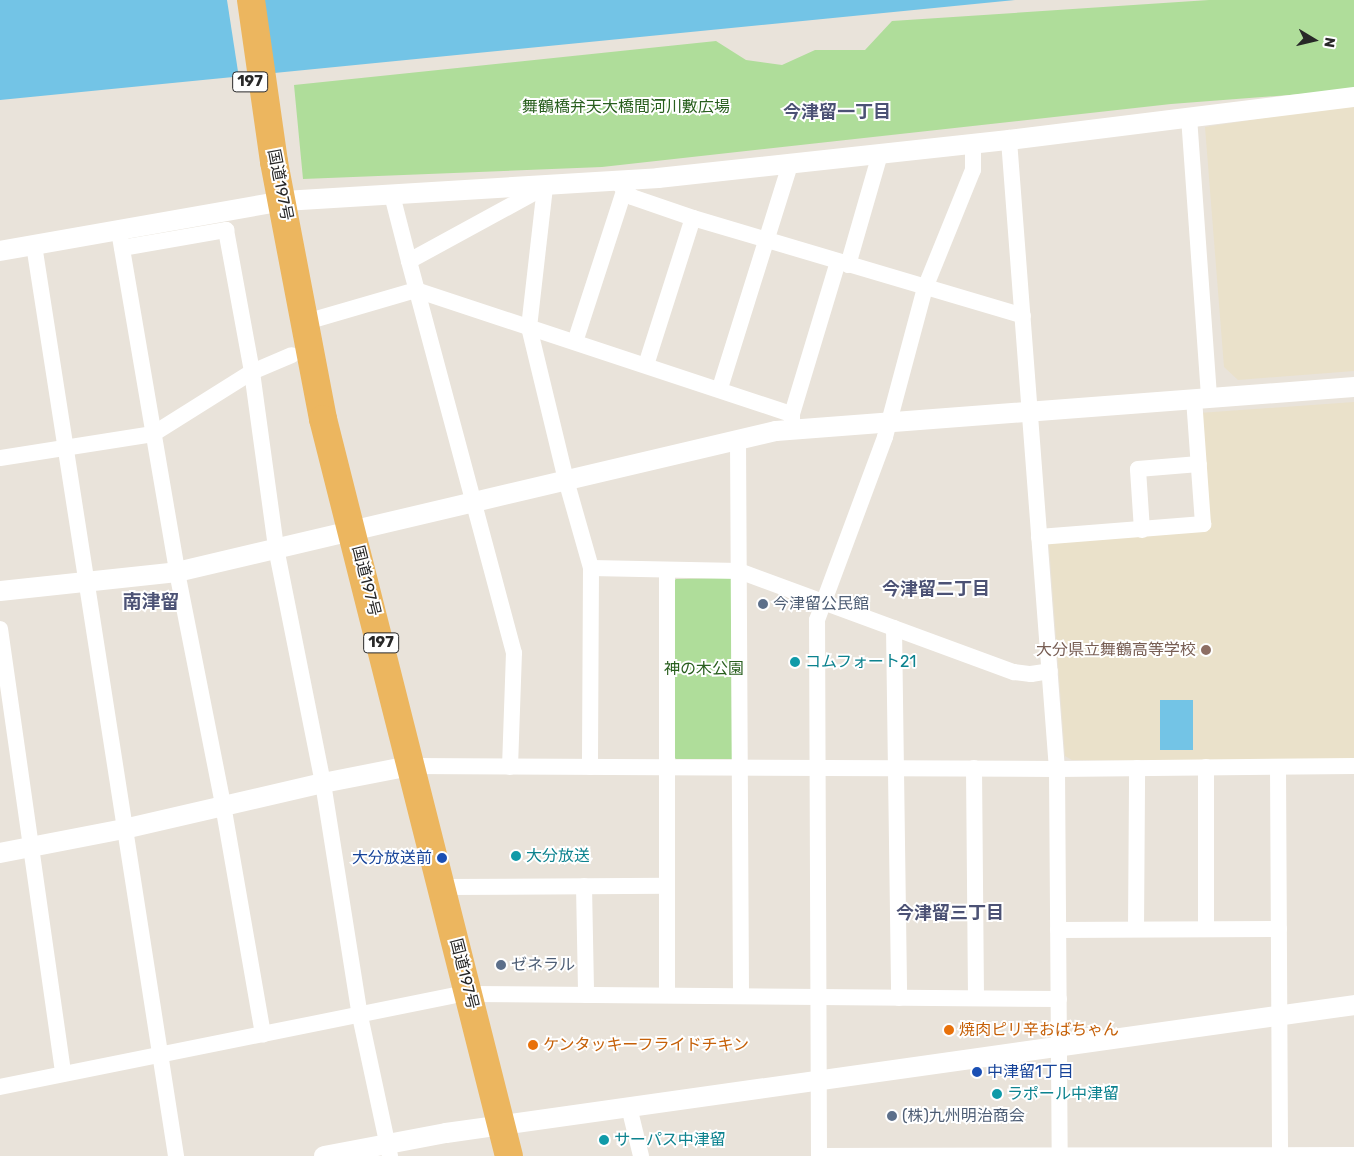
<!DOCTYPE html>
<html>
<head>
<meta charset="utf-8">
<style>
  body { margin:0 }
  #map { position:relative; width:1354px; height:1156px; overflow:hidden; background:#e9e3da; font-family:Rubik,"Noto Sans JP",sans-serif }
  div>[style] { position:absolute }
  .education>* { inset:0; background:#eae1ca }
  .green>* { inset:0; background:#afdd9a }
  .water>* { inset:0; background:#73c4e6 }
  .pier>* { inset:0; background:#e9e3da }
  .minor>* { height:16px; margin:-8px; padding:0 8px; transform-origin:8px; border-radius:8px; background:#fff }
  .tertiary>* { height:20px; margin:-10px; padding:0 10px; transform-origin:10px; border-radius:10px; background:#fff }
  .trunk>* { height:28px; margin:-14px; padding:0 14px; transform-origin:14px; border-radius:14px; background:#ecb65f }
  .dots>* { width:14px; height:14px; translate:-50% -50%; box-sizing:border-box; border:2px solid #fff; border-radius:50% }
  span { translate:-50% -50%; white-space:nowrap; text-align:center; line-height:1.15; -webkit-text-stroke:4px #fff; paint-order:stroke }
  .shield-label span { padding:1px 4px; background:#fff; border:1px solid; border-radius:4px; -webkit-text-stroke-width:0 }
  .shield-label { font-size:15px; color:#282828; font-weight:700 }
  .park-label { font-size:16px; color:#295f1e }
  .street-label { font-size:16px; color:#282828 }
  .service-label { font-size:16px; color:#4e5e75 }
  .left { translate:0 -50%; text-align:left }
  .education-label { font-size:16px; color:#785e54 }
  .right { translate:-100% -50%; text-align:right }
  .culture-label { font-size:16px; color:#0d838f }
  .transit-label { font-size:16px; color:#164399 }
  .food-label { font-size:16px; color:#c56008 }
  .neighbourhood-label { font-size:18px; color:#4c5275; font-weight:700 }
  .quarter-label { font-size:19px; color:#4c5275; font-weight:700 }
  .north { position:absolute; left:1289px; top:15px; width:50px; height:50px; -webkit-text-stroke:4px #fff; paint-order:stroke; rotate:99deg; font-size:14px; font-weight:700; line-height:20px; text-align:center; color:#282828 }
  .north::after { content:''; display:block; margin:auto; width:18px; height:22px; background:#282828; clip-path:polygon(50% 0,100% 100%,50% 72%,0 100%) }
</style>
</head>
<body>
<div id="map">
  <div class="education">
    <i style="clip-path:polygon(1354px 104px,1354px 371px,1238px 380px,1224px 367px,1205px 127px)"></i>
    <i style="clip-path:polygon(1354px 402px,1354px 759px,1152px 761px,1072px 760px,1065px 756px,1049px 545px,1053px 540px,1208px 528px,1199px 413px)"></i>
  </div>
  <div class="green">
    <i style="clip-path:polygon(1209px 0,1354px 0,1354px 90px,1171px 104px,602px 167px,303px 179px,294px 85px,716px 41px,746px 60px,782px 65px,815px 50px,865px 50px,892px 21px)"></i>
    <i style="clip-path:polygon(731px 578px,732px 759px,676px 759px,671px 754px,672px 583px,676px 579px)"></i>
  </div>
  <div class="water">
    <i style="clip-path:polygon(0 0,1015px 0,0 100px)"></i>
    <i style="clip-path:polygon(1160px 700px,1193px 700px,1193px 750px,1160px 750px)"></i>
  </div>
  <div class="pier">
    <i style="clip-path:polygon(227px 0,264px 0,275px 74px,239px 78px)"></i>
  </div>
  <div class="minor">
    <i style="left:1189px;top:117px;width:282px;rotate:85.9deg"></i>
    <i style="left:1009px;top:140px;width:631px;rotate:85.64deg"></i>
    <i style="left:1057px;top:769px;width:387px;rotate:89.6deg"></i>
    <i style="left:617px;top:182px;width:21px;rotate:45deg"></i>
    <i style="left:632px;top:197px;width:65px;rotate:19deg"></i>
    <i style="left:693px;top:218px;width:344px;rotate:16.5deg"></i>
    <i style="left:545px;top:187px;width:141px;rotate:96.5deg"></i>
    <i style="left:529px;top:327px;width:157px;rotate:76.4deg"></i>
    <i style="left:566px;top:480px;width:91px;rotate:74.1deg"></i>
    <i style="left:591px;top:568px;width:199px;rotate:90.3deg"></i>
    <i style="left:392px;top:195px;width:68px;rotate:75.6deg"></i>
    <i style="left:120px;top:237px;width:340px;rotate:80.3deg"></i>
    <i style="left:177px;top:572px;width:237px;rotate:78.8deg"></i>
    <i style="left:223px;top:805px;width:233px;rotate:80.1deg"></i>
    <i style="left:34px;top:245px;width:922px;rotate:81.14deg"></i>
    <i style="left:122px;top:248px;width:106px;rotate:-9.8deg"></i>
    <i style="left:226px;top:230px;width:144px;rotate:79.6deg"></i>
    <i style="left:252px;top:372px;width:178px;rotate:82.2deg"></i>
    <i style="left:276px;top:548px;width:240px;rotate:78.7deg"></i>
    <i style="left:323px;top:783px;width:236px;rotate:81deg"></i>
    <i style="left:360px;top:1016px;width:143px;rotate:77.9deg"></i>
    <i style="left:848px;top:265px;width:116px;rotate:-73.9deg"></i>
    <i style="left:306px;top:322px;width:115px;rotate:-16.2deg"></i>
    <i style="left:416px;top:290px;width:396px;rotate:18.3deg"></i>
    <i style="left:575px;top:342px;width:159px;rotate:-72deg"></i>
    <i style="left:646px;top:365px;width:154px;rotate:-72.3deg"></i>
    <i style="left:720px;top:388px;width:235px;rotate:-72.6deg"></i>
    <i style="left:792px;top:425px;width:11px;rotate:-90deg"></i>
    <i style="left:792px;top:414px;width:159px;rotate:-73.2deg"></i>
    <i style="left:738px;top:439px;width:557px;rotate:89.69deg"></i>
    <i style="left:0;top:458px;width:155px;rotate:-8.9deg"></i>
    <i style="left:153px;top:434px;width:117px;rotate:-32.1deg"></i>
    <i style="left:252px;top:372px;width:43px;rotate:-23deg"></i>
    <i style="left:1142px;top:530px;width:61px;rotate:-93.8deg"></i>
    <i style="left:1138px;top:469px;width:61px;rotate:-4.7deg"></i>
    <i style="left:1039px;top:537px;width:165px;rotate:-4.5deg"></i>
    <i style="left:1203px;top:524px;width:125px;rotate:-94.1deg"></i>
    <i style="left:591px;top:568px;width:148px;rotate:1.2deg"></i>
    <i style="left:739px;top:571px;width:293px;rotate:20.2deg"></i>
    <i style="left:1014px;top:672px;width:17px;rotate:7deg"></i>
    <i style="left:1031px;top:674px;width:19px;rotate:-9deg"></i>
    <i style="left:894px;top:628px;width:370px;rotate:89.2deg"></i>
    <i style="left:0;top:629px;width:449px;rotate:81.9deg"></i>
    <i style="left:410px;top:766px;width:647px;rotate:0.27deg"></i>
    <i style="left:1057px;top:769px;width:297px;rotate:-0.6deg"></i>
    <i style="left:510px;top:767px;width:114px;rotate:-88deg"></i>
    <i style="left:514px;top:653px;width:406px;rotate:-105deg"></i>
    <i style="left:409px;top:261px;width:155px;rotate:-28.6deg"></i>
    <i style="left:1206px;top:767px;width:162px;rotate:90deg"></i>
    <i style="left:1278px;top:767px;width:389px;rotate:89.7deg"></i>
    <i style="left:974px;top:768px;width:230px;rotate:89.5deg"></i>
    <i style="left:584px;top:886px;width:109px;rotate:88.9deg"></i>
    <i style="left:442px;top:887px;width:225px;rotate:-0.3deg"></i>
    <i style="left:1136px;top:929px;width:161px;rotate:-89.6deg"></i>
    <i style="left:1058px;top:930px;width:221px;rotate:-0.3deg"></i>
    <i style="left:469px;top:994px;width:590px;rotate:0.49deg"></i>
    <i style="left:667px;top:995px;width:424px;rotate:-90deg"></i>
    <i style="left:0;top:1087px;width:462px;rotate:-11.4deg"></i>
    <i style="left:629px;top:1107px;width:50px;rotate:76.2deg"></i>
    <i style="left:819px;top:1156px;width:536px;rotate:-90.21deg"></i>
    <i style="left:817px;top:620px;width:195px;rotate:-69.6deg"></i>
    <i style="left:885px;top:437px;width:154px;rotate:-75deg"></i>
    <i style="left:925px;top:288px;width:127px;rotate:-67.9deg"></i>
    <i style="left:973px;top:170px;width:26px;rotate:-90deg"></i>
    <i style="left:819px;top:1156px;width:535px;rotate:-0.11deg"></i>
  </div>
  <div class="tertiary">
    <i style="left:0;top:251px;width:288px;rotate:-10deg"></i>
    <i style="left:284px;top:201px;width:375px;rotate:-3.5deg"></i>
    <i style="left:658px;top:178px;width:353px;rotate:-6.2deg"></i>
    <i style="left:1009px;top:140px;width:348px;rotate:-7.1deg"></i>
    <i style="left:0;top:591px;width:178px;rotate:-6.1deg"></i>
    <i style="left:177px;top:572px;width:615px;rotate:-13.25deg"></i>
    <i style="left:776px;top:431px;width:580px;rotate:-4.35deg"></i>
    <i style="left:0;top:853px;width:126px;rotate:-11deg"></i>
    <i style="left:124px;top:829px;width:204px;rotate:-13deg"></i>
    <i style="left:323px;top:783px;width:89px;rotate:-11.1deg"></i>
    <i style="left:324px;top:1156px;width:124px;rotate:-10.7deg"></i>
    <i style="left:446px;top:1133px;width:917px;rotate:-8.02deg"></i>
  </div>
  <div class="trunk">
    <i style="left:251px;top:0;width:164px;rotate:81.9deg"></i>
    <i style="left:274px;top:162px;width:262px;rotate:79.2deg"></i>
    <i style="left:323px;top:419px;width:760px;rotate:75.84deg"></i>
  </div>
  <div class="dots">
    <i style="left:763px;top:604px;background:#5c6f8a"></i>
    <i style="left:1206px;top:650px;background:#8d6e63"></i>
    <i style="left:795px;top:662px;background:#0f9aa8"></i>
    <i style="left:516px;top:856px;background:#0f9aa8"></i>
    <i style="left:442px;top:858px;background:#1a4fb4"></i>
    <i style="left:501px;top:965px;background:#5c6f8a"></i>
    <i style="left:949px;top:1030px;background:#e8710a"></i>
    <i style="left:533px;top:1045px;background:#e8710a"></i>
    <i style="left:977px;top:1072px;background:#1a4fb4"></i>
    <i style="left:997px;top:1094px;background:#0f9aa8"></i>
    <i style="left:892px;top:1116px;background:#5c6f8a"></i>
    <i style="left:604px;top:1140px;background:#0f9aa8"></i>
  </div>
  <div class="shield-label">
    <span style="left:250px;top:82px">197</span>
    <span style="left:381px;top:643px">197</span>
  </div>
  <div class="park-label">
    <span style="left:626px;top:107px">舞鶴橋弁天大橋間河川敷広場</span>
    <span style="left:704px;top:669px">神の木公園</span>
  </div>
  <div class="street-label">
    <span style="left:280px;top:185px;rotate:79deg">国道197号</span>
    <span style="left:366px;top:581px;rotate:76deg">国道197号</span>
    <span style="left:464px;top:974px;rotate:76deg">国道197号</span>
  </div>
  <div class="service-label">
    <span class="left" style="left:773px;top:604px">今津留公民館</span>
    <span class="left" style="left:511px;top:965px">ゼネラル</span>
    <span class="left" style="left:902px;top:1116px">(株)九州明治商会</span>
  </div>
  <div class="education-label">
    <span class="right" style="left:1196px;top:650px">大分県立舞鶴高等学校</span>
  </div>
  <div class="culture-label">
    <span class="left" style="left:805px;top:662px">コムフォート21</span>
    <span class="left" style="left:526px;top:856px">大分放送</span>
    <span class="left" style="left:1007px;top:1094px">ラポール中津留</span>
    <span class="left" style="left:614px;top:1140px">サーパス中津留</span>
  </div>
  <div class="transit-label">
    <span class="right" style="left:432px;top:858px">大分放送前</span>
    <span class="left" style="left:987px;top:1072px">中津留1丁目</span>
  </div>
  <div class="food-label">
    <span class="left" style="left:959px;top:1030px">焼肉ピリ辛おばちゃん</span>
    <span class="left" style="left:543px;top:1045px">ケンタッキーフライドチキン</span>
  </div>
  <div class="neighbourhood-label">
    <span style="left:837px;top:112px">今津留一丁目</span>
    <span style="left:936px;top:589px">今津留二丁目</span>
    <span style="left:950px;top:913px">今津留三丁目</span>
  </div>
  <div class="quarter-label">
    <span style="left:151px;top:602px">南津留</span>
  </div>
  <div class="north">N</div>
</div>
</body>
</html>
